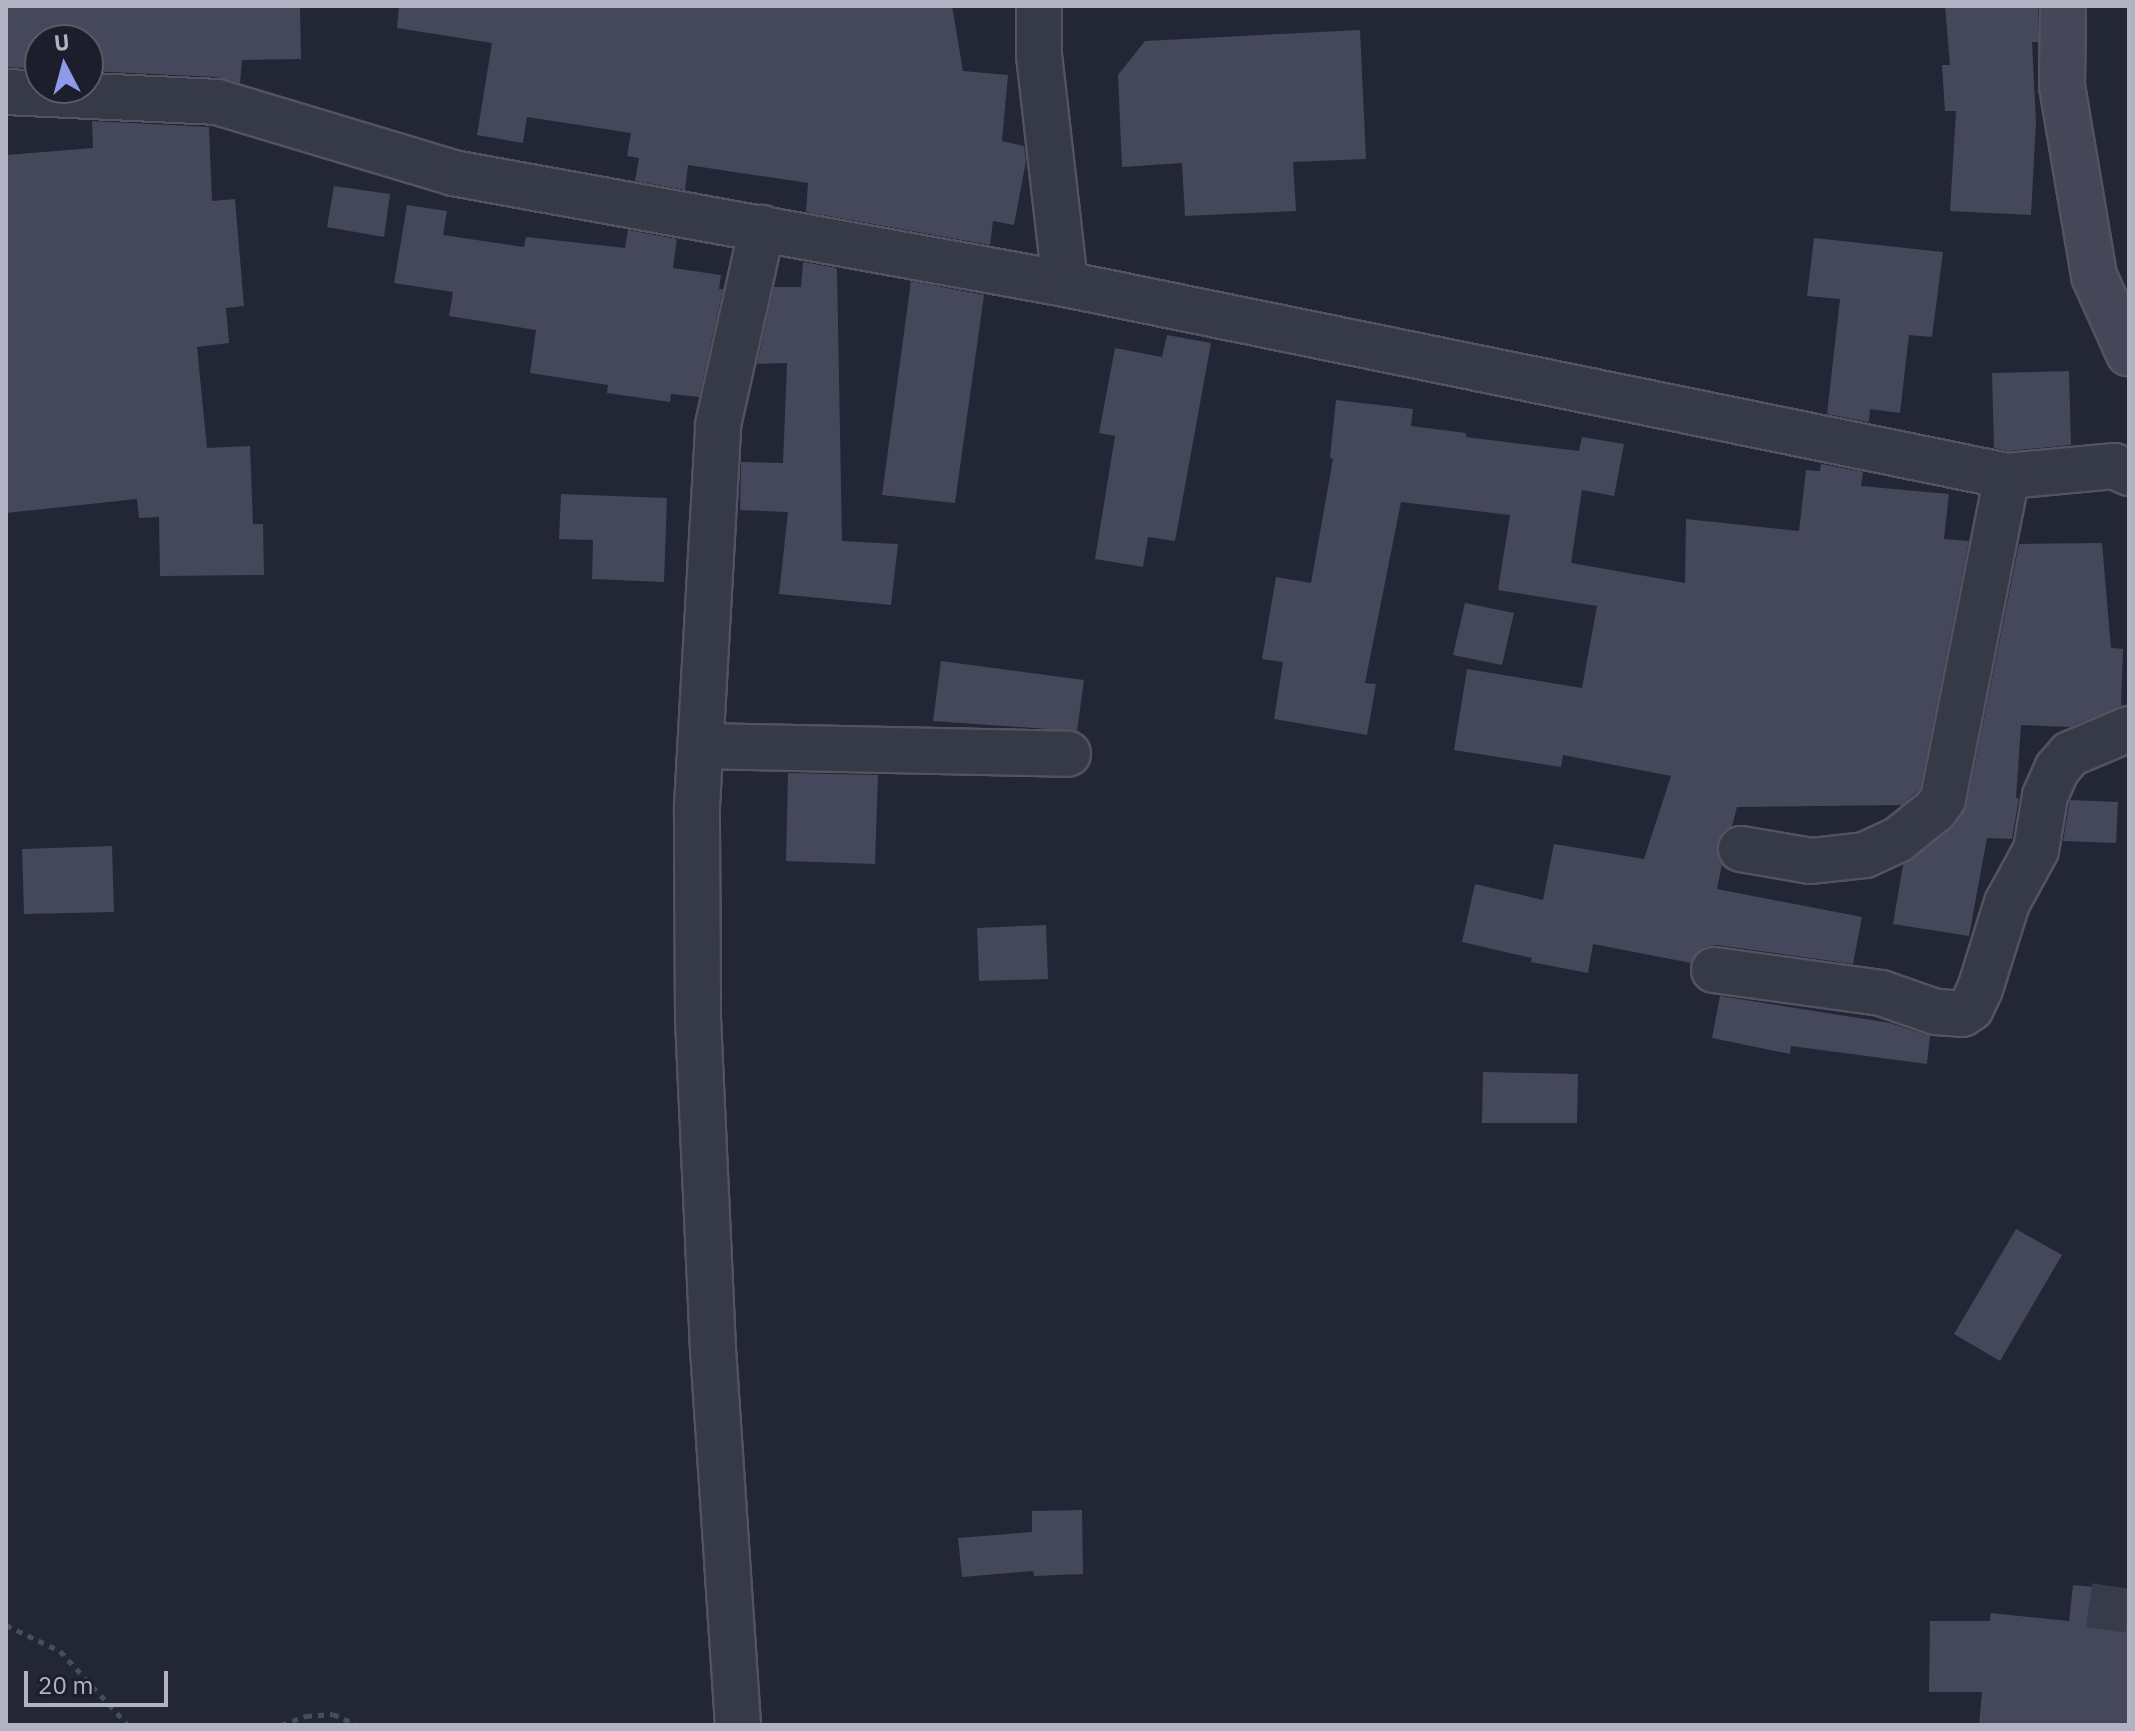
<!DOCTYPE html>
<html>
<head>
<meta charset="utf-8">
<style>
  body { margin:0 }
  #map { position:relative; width:2135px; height:1731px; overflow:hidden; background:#232635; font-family:"IBM Plex Sans",sans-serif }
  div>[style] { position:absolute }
  .building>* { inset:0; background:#45485a }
  .street-tunnel>* { height:44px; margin-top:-22px; transform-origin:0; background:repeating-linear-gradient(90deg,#383b4a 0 44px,transparent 0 66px) }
  .path>* { height:5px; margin-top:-2.5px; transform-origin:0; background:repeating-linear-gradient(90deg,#454f56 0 6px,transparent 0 12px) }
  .roads { filter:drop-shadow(2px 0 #515361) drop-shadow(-2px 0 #515361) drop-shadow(0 2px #515361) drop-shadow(0 -2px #515361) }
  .street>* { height:44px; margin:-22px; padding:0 22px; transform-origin:22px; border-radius:22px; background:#363946 }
  .secondary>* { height:44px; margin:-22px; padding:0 22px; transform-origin:22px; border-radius:22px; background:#454759 }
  span { translate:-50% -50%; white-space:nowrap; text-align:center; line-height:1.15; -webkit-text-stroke:7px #1c1e2b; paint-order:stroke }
  .frame { position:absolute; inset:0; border:8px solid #b1b3c2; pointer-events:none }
  .north { position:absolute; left:24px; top:24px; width:80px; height:80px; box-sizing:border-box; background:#1c1e2b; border:2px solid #585a67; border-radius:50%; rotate:354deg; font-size:22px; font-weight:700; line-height:32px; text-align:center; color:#b1b3c2 }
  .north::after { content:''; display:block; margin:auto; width:28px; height:36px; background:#8f99ea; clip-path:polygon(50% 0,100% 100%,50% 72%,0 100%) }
  .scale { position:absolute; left:24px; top:1671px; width:144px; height:36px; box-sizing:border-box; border:4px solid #b1b3c2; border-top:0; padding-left:10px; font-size:24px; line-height:28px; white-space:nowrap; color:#b1b3c2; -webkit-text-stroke:6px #1c1e2b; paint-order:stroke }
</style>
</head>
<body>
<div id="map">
  <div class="building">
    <i style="clip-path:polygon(6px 6px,300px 6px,301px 59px,242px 60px,240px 83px,218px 77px,88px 71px,88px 40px,40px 40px,40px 69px,6px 67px)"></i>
    <i style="clip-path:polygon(399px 6px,952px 6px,963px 71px,1008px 75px,1002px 141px,1024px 146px,1026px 161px,1014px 225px,993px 221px,990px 245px,806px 212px,808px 183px,688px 165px,685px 190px,635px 181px,639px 158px,627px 156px,631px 133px,527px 117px,523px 143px,477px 135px,492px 43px,397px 28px)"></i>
    <i style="clip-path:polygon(1945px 6px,2038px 6px,2038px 42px,2032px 42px,2036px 122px,2031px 215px,1950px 211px,1956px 111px,1945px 111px,1942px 65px,1950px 65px)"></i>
    <i style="clip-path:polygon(1360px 30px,1366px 159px,1293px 162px,1296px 211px,1185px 216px,1182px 163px,1122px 167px,1118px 75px,1145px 41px)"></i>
    <i style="clip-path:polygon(92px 121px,209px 127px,212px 201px,235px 199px,244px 306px,226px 308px,229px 343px,197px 347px,207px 448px,250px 446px,253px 524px,263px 524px,264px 575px,160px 576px,159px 517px,139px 518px,137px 499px,6px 513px,6px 155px,93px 148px)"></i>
    <i style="clip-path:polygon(334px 186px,390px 194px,384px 237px,327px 227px)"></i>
    <i style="clip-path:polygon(407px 205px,447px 211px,443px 235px,524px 247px,526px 237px,625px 248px,628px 230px,677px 239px,673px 268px,721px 275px,719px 289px,723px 289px,699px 397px,671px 394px,670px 402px,607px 393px,608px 385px,530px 373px,536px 330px,449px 316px,453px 292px,394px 283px)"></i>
    <i style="clip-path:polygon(1814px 238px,1943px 252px,1932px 337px,1909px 335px,1900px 413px,1870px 409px,1869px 422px,1827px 414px,1840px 299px,1807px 296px)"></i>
    <i style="clip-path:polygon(803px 262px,837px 268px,842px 541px,898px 544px,891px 605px,779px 594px,788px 512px,740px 510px,741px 462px,783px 463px,787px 363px,757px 364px,774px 287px,801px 287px)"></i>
    <i style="clip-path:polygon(911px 281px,984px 295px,955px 503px,882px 495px)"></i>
    <i style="clip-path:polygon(1167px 335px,1211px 343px,1175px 541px,1148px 537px,1143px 567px,1095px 559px,1115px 436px,1099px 433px,1115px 348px,1162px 357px)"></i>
    <i style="clip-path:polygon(2069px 371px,2071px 445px,2008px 451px,1994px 448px,1992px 373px)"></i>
    <i style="clip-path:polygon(1336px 400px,1413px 409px,1411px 426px,1466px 433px,1466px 437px,1579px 451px,1582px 437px,1624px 444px,1614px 496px,1582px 490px,1571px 563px,1685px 583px,1686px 519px,1799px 531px,1806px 470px,1820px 471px,1821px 464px,1863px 472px,1861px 486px,1949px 494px,1944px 539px,1969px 541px,1920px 789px,1902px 805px,1737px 807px,1732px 826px,1722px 832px,1717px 844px,1722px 864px,1717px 889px,1862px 917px,1853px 964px,1717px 945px,1704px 947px,1691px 963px,1593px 944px,1588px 973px,1531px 962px,1532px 958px,1462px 942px,1475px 884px,1543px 900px,1554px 844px,1644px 859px,1671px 776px,1563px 755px,1561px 767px,1454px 750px,1467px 669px,1582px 688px,1597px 606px,1498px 590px,1510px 515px,1401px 502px,1365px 683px,1376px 684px,1367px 735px,1274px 719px,1283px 662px,1262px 659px,1276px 577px,1311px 583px,1333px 459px,1330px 458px)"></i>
    <i style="clip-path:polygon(561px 494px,667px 498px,664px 582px,592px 579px,593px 540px,559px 539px)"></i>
    <i style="clip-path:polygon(2102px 543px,2111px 648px,2123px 649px,2121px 706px,2070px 727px,2021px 725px,2016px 798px,2019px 798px,2012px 839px,1987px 838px,1969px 936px,1893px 924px,1903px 865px,1951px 829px,1967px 804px,2019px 544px)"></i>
    <i style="clip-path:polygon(1465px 603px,1514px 613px,1502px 665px,1453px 655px)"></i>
    <i style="clip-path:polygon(941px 661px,1084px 680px,1077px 731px,933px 721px)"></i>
    <i style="clip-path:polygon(788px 773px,878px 775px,875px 864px,786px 861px)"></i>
    <i style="clip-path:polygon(2070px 800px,2118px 802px,2116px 843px,2063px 841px)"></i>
    <i style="clip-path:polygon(112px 846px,114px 912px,24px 914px,22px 849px)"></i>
    <i style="clip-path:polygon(1046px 925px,1048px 979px,979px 981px,977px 928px)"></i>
    <i style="clip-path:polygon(1720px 996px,1890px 1023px,1930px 1036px,1927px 1064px,1791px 1046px,1790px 1054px,1712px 1038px)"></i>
    <i style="clip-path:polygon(1483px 1072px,1578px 1074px,1577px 1123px,1482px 1123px)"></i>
    <i style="clip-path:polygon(2016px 1229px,2062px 1255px,2000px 1361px,1954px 1334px)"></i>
    <i style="clip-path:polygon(1082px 1510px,1083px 1574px,1034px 1576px,1033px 1571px,962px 1577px,958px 1538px,1032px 1532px,1032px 1511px)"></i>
    <i style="clip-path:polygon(2073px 1585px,2129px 1590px,2129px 1725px,1979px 1725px,1982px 1692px,1929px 1692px,1930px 1621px,1990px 1621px,1991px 1613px,2069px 1621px)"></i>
  </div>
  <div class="street-tunnel">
    <i style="left:2089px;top:1605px;width:40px;rotate:8.5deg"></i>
  </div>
  <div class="path">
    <i style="left:6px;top:1625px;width:60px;rotate:25.7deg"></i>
    <i style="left:60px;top:1651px;width:100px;rotate:47.4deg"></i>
    <i style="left:281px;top:1725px;width:27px;rotate:-20deg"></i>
    <i style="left:306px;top:1716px;width:27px;rotate:-4deg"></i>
    <i style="left:333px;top:1714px;width:27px;rotate:24deg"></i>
  </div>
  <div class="roads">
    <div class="street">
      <i style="left:1039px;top:6px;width:49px;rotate:90deg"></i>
      <i style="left:1039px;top:55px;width:230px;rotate:83.5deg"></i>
      <i style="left:6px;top:92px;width:211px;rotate:2.7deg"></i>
      <i style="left:217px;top:102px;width:246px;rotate:16.7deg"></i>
      <i style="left:453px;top:173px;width:622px;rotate:10.28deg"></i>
      <i style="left:1065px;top:284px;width:961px;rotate:11.52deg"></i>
      <i style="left:2007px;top:476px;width:107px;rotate:-5.3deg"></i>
      <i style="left:2114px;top:466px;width:17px;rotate:25deg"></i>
      <i style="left:701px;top:746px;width:367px;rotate:1.2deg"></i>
      <i style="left:1741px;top:849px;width:71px;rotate:9.7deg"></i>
      <i style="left:1811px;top:861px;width:54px;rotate:-6.3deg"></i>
      <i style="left:1865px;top:855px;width:38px;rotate:-25deg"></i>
      <i style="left:1899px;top:839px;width:46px;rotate:-38.9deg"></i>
      <i style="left:1935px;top:810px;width:14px;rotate:-54deg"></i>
      <i style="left:1943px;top:799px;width:329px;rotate:-78.8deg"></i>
      <i style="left:1714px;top:970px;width:169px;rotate:7.8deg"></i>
      <i style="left:1881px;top:993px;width:58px;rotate:19.1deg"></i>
      <i style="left:1936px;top:1012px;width:26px;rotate:4deg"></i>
      <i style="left:1962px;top:1014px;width:11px;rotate:-34deg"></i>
      <i style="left:1971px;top:1008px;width:21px;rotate:-65deg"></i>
      <i style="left:1980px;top:989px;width:90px;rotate:-72.6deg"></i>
      <i style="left:2007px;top:903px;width:60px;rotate:-61.3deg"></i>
      <i style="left:2036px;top:850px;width:55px;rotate:-80.5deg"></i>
      <i style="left:2045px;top:796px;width:30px;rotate:-66deg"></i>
      <i style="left:2057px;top:769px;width:20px;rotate:-49deg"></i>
      <i style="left:2070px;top:754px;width:64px;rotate:-23deg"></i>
      <i style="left:738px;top:1725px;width:377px;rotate:-93.8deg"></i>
      <i style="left:713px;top:1349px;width:333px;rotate:-92.6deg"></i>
      <i style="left:698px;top:1016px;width:210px;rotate:-90.3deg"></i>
      <i style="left:697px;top:806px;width:382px;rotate:-86.8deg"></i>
      <i style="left:718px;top:425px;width:202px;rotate:-77.4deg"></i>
    </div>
    <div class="secondary">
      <i style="left:2063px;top:6px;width:80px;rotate:90.7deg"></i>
      <i style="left:2062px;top:86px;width:193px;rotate:80.4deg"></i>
      <i style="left:2094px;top:276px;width:85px;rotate:65.8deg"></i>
    </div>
  </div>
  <div class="frame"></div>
  <div class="north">U</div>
  <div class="scale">20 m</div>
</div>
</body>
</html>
